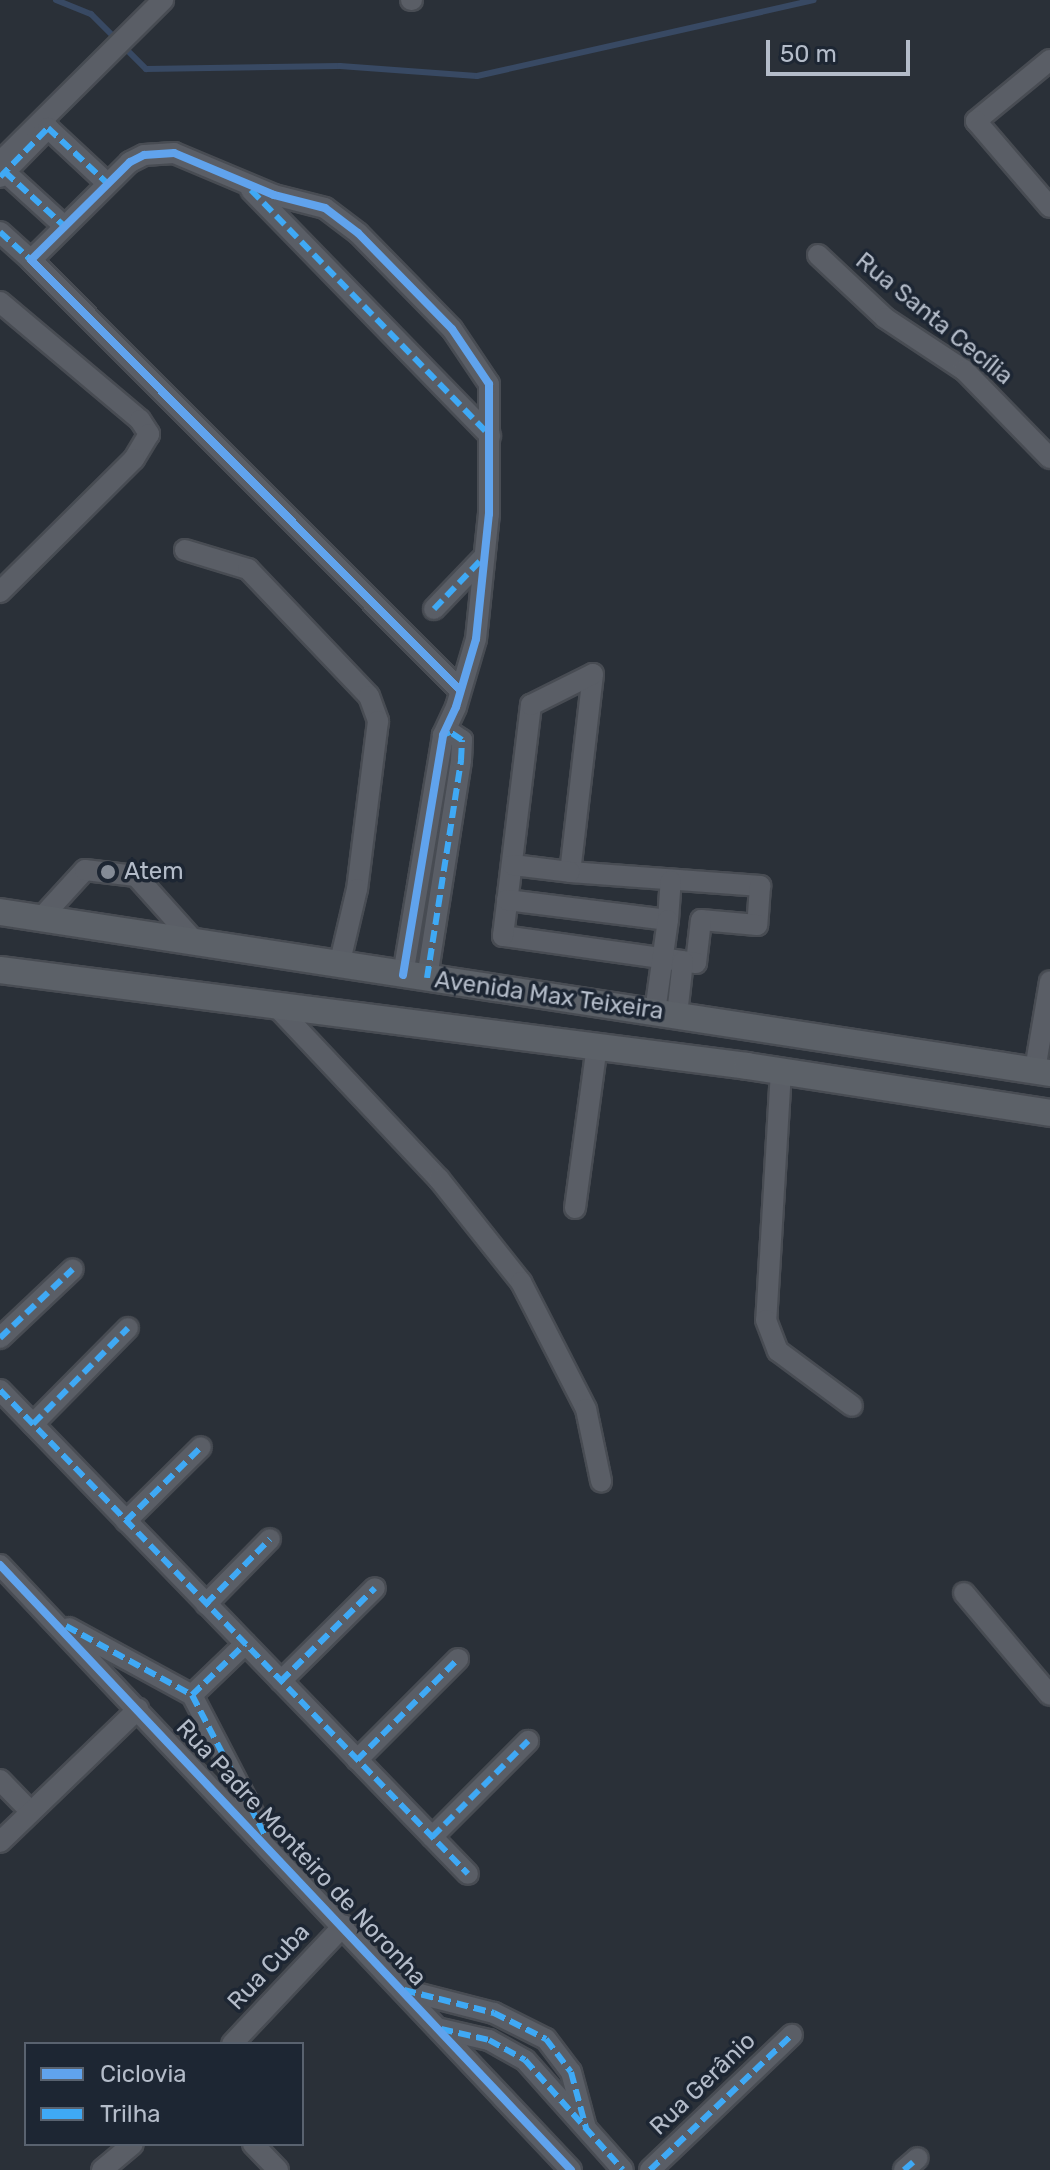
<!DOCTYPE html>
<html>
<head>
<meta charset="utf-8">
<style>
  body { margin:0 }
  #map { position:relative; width:1050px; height:2170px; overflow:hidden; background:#2a3038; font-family:Rubik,sans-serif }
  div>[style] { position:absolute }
  .stream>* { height:6px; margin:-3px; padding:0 3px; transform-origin:3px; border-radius:3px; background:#384963 }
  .roads { filter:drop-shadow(2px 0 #484c53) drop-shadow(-2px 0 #484c53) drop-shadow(0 2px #484c53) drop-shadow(0 -2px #484c53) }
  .minor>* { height:20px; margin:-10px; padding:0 10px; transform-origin:10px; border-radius:10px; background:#5a5e66 }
  .major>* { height:26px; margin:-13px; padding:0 13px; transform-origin:13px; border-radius:13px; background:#5c6168 }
  .quiet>* { height:6px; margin-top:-3px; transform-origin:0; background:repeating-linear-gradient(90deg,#3fa9f5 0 12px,transparent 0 18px) }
  .cycleway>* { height:8px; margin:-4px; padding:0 4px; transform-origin:4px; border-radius:4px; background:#60a3ed }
  .dots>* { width:22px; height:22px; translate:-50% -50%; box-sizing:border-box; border:4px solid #1d2633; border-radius:50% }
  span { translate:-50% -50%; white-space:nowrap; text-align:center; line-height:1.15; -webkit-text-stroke:7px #1d2633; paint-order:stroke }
  .street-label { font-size:24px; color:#b4bcc9 }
  .poi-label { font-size:24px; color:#b4bcc9 }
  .left { translate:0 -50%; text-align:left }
  .legend { position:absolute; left:24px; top:2042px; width:280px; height:104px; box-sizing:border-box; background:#1d2633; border:2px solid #59626f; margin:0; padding:10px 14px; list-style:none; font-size:24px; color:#b4bcc9 }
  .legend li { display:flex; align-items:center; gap:16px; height:40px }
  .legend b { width:40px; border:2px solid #59626f }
  .scale { position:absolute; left:766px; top:40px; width:144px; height:36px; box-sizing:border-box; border:4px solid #b4bcc9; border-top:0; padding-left:10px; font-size:24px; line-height:28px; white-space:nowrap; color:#b4bcc9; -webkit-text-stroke:6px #1d2633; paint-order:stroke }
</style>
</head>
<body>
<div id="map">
  <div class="stream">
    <i style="left:56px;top:0;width:38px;rotate:22deg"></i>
    <i style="left:91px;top:14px;width:78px;rotate:45deg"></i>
    <i style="left:146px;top:69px;width:194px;rotate:-0.9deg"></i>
    <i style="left:340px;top:66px;width:137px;rotate:4.2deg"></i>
    <i style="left:477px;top:76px;width:345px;rotate:-12.7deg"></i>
  </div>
  <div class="roads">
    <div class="minor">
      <i style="left:411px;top:0;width:1px"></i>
      <i style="left:1050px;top:60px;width:96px;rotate:140.5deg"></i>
      <i style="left:976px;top:121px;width:113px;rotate:49.3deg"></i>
      <i style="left:0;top:162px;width:230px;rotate:-44.8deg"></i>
      <i style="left:5px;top:172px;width:79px;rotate:42.4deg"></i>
      <i style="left:0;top:177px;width:69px;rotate:-45.6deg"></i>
      <i style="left:48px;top:128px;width:79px;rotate:43deg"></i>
      <i style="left:251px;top:190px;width:343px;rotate:45.8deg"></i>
      <i style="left:0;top:232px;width:42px;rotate:42.1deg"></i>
      <i style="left:818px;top:255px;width:92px;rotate:43.2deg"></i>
      <i style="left:885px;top:318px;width:95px;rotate:33.4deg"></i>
      <i style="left:964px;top:370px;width:123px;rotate:45.7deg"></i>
      <i style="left:0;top:302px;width:183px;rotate:40.1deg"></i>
      <i style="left:140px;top:420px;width:17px;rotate:57deg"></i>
      <i style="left:149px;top:434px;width:29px;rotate:121deg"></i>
      <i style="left:134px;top:459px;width:189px;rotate:135.2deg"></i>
      <i style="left:185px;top:550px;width:66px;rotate:16.8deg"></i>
      <i style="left:248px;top:569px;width:175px;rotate:46.4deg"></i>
      <i style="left:369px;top:696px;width:27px;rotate:70deg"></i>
      <i style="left:378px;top:721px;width:169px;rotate:97.1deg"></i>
      <i style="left:357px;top:889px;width:79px;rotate:103.2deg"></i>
      <i style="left:434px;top:609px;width:69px;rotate:-46.2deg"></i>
      <i style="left:593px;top:674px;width:199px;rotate:96.6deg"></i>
      <i style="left:570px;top:872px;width:191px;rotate:4.2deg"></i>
      <i style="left:760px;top:886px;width:39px;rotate:94deg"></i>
      <i style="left:757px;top:925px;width:56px;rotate:-174.9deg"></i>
      <i style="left:701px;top:920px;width:43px;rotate:96.6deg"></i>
      <i style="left:696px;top:963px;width:195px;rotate:-172deg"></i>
      <i style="left:503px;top:936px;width:233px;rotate:-83.1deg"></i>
      <i style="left:531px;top:705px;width:69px;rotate:-26.6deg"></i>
      <i style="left:513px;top:865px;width:57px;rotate:7deg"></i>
      <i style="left:507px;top:900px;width:162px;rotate:7.1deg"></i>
      <i style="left:668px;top:920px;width:39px;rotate:-86deg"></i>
      <i style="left:41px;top:918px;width:65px;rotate:-47.5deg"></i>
      <i style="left:85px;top:870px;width:51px;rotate:6.7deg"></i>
      <i style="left:136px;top:876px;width:91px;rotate:48.1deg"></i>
      <i style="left:403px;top:975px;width:243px;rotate:-80.5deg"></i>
      <i style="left:443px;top:735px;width:31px;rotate:-65deg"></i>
      <i style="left:456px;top:707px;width:71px;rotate:-73.6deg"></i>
      <i style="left:476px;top:639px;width:126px;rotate:-84.1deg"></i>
      <i style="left:489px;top:514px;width:130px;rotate:-90deg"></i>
      <i style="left:489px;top:384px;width:66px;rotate:-123.9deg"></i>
      <i style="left:452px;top:329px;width:134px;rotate:-134.4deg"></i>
      <i style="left:358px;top:233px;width:41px;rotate:-142.9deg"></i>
      <i style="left:325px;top:208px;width:53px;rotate:-165.7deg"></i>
      <i style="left:274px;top:195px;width:108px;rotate:-157.2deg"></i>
      <i style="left:174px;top:153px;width:30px;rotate:176deg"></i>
      <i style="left:144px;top:155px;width:16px;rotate:153deg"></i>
      <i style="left:130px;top:162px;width:139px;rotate:135.3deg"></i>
      <i style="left:31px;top:260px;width:606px;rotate:45.07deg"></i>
      <i style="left:427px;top:978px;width:221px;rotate:-81.1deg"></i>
      <i style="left:461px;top:760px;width:20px;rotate:-87deg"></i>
      <i style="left:462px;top:740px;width:14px;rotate:-146deg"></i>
      <i style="left:450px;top:732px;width:8px;rotate:157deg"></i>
      <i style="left:273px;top:1003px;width:242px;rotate:46.7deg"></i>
      <i style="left:439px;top:1179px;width:132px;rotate:51.5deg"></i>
      <i style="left:521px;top:1282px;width:143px;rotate:62.9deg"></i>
      <i style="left:586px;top:1409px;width:74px;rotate:78.2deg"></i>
      <i style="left:655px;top:1012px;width:93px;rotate:-82deg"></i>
      <i style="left:677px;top:1015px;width:54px;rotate:-83.7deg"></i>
      <i style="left:1035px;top:1070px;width:90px;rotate:-80.4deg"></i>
      <i style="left:781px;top:1071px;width:249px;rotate:93.4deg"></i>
      <i style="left:766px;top:1320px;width:33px;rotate:69deg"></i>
      <i style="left:778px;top:1351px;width:92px;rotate:36.6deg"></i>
      <i style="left:575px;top:1208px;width:163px;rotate:-82.3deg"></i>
      <i style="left:0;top:1338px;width:100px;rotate:-43.4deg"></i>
      <i style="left:0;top:1390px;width:673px;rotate:45.96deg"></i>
      <i style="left:33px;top:1424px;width:135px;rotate:-45.3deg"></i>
      <i style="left:126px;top:1521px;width:105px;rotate:-44.6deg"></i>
      <i style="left:0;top:1565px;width:832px;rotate:46.66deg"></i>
      <i style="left:964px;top:1593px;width:133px;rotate:49.9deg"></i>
      <i style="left:206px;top:1604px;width:91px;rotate:-45.4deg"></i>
      <i style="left:69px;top:1628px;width:140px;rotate:28.6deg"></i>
      <i style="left:192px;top:1695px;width:152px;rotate:62.6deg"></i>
      <i style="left:281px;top:1681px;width:132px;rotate:-44.7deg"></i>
      <i style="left:192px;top:1695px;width:74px;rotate:-43.9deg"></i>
      <i style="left:357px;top:1760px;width:143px;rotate:-45deg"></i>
      <i style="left:0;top:1780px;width:43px;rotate:45.9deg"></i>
      <i style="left:432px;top:1837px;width:136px;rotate:-45deg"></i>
      <i style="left:0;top:1842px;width:192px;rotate:-43.9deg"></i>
      <i style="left:404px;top:1990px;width:93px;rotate:14.3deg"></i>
      <i style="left:494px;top:2013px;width:58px;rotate:26.6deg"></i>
      <i style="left:546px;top:2039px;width:41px;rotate:52.9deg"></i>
      <i style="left:571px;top:2072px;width:58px;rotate:75deg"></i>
      <i style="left:441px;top:2029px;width:49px;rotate:12.9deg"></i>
      <i style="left:489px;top:2040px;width:41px;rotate:29.1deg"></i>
      <i style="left:525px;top:2060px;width:147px;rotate:48.3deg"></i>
      <i style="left:232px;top:2044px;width:163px;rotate:-46.7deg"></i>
      <i style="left:253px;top:2144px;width:36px;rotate:46deg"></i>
      <i style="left:102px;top:2170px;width:40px;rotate:-40deg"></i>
      <i style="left:650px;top:2170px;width:196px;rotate:-43.6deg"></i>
      <i style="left:904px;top:2170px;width:18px;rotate:-41deg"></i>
    </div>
    <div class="major">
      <i style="left:0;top:912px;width:1062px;rotate:8.72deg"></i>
      <i style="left:0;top:970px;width:753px;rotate:7.32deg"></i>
      <i style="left:747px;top:1066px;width:307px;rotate:8.8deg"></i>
    </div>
  </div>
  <div class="quiet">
    <i style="left:5px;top:172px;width:79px;rotate:42.4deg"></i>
    <i style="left:0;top:177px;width:69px;rotate:-45.6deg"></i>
    <i style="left:48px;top:128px;width:79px;rotate:43deg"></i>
    <i style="left:251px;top:190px;width:343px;rotate:45.8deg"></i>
    <i style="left:0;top:232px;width:42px;rotate:42.1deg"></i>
    <i style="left:434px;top:609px;width:69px;rotate:-46.2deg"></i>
    <i style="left:427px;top:978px;width:221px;rotate:-81.1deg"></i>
    <i style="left:461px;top:760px;width:20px;rotate:-87deg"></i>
    <i style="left:462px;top:740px;width:14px;rotate:-146deg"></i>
    <i style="left:450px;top:732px;width:8px;rotate:157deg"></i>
    <i style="left:0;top:1338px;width:100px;rotate:-43.4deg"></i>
    <i style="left:0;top:1390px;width:673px;rotate:45.96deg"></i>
    <i style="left:33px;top:1424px;width:135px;rotate:-45.3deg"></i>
    <i style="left:126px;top:1521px;width:105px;rotate:-44.6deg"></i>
    <i style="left:206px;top:1604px;width:91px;rotate:-45.4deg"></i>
    <i style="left:66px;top:1626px;width:144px;rotate:28.7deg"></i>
    <i style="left:192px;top:1695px;width:160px;rotate:62.5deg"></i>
    <i style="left:281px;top:1681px;width:132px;rotate:-44.7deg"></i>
    <i style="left:192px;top:1695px;width:74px;rotate:-43.9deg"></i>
    <i style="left:357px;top:1760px;width:143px;rotate:-45deg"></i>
    <i style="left:432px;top:1837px;width:136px;rotate:-45deg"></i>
    <i style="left:404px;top:1990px;width:93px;rotate:14.3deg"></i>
    <i style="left:494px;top:2013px;width:58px;rotate:26.6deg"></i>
    <i style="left:546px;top:2039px;width:41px;rotate:52.9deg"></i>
    <i style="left:571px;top:2072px;width:58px;rotate:75deg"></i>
    <i style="left:441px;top:2029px;width:49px;rotate:12.9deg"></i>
    <i style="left:489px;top:2040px;width:41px;rotate:29.1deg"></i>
    <i style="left:525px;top:2060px;width:147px;rotate:48.3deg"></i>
    <i style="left:650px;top:2170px;width:196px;rotate:-43.6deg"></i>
    <i style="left:904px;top:2170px;width:18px;rotate:-41deg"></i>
  </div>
  <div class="cycleway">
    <i style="left:403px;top:975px;width:243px;rotate:-80.5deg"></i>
    <i style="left:443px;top:735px;width:31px;rotate:-65deg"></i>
    <i style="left:456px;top:707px;width:71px;rotate:-73.6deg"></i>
    <i style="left:476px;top:639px;width:126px;rotate:-84.1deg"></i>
    <i style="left:489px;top:514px;width:130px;rotate:-90deg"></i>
    <i style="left:489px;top:384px;width:66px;rotate:-123.9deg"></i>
    <i style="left:452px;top:329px;width:134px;rotate:-134.4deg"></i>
    <i style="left:358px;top:233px;width:41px;rotate:-142.9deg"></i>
    <i style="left:325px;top:208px;width:53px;rotate:-165.7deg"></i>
    <i style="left:274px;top:195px;width:108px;rotate:-157.2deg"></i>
    <i style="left:174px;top:153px;width:30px;rotate:176deg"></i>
    <i style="left:144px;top:155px;width:16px;rotate:153deg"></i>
    <i style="left:130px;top:162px;width:139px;rotate:135.3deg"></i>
    <i style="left:31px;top:260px;width:606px;rotate:45.07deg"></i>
    <i style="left:0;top:1565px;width:832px;rotate:46.66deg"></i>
  </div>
  <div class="dots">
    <i style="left:108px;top:872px;background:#848b96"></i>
  </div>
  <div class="street-label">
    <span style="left:934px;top:319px;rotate:39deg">Rua Santa Cecília</span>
    <span style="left:549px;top:996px;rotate:8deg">Avenida Max Teixeira</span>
    <span style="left:301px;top:1853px;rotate:47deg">Rua Padre Monteiro de Noronha</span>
    <span style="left:269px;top:1967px;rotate:-47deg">Rua Cuba</span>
    <span style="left:703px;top:2084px;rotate:-44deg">Rua Gerânio</span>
  </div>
  <div class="poi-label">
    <span class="left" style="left:124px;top:872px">Atem</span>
  </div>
  <ul class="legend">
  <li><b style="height:10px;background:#60a3ed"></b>Ciclovia</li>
  <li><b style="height:10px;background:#3fa9f5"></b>Trilha</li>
  </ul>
  <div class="scale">50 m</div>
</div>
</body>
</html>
